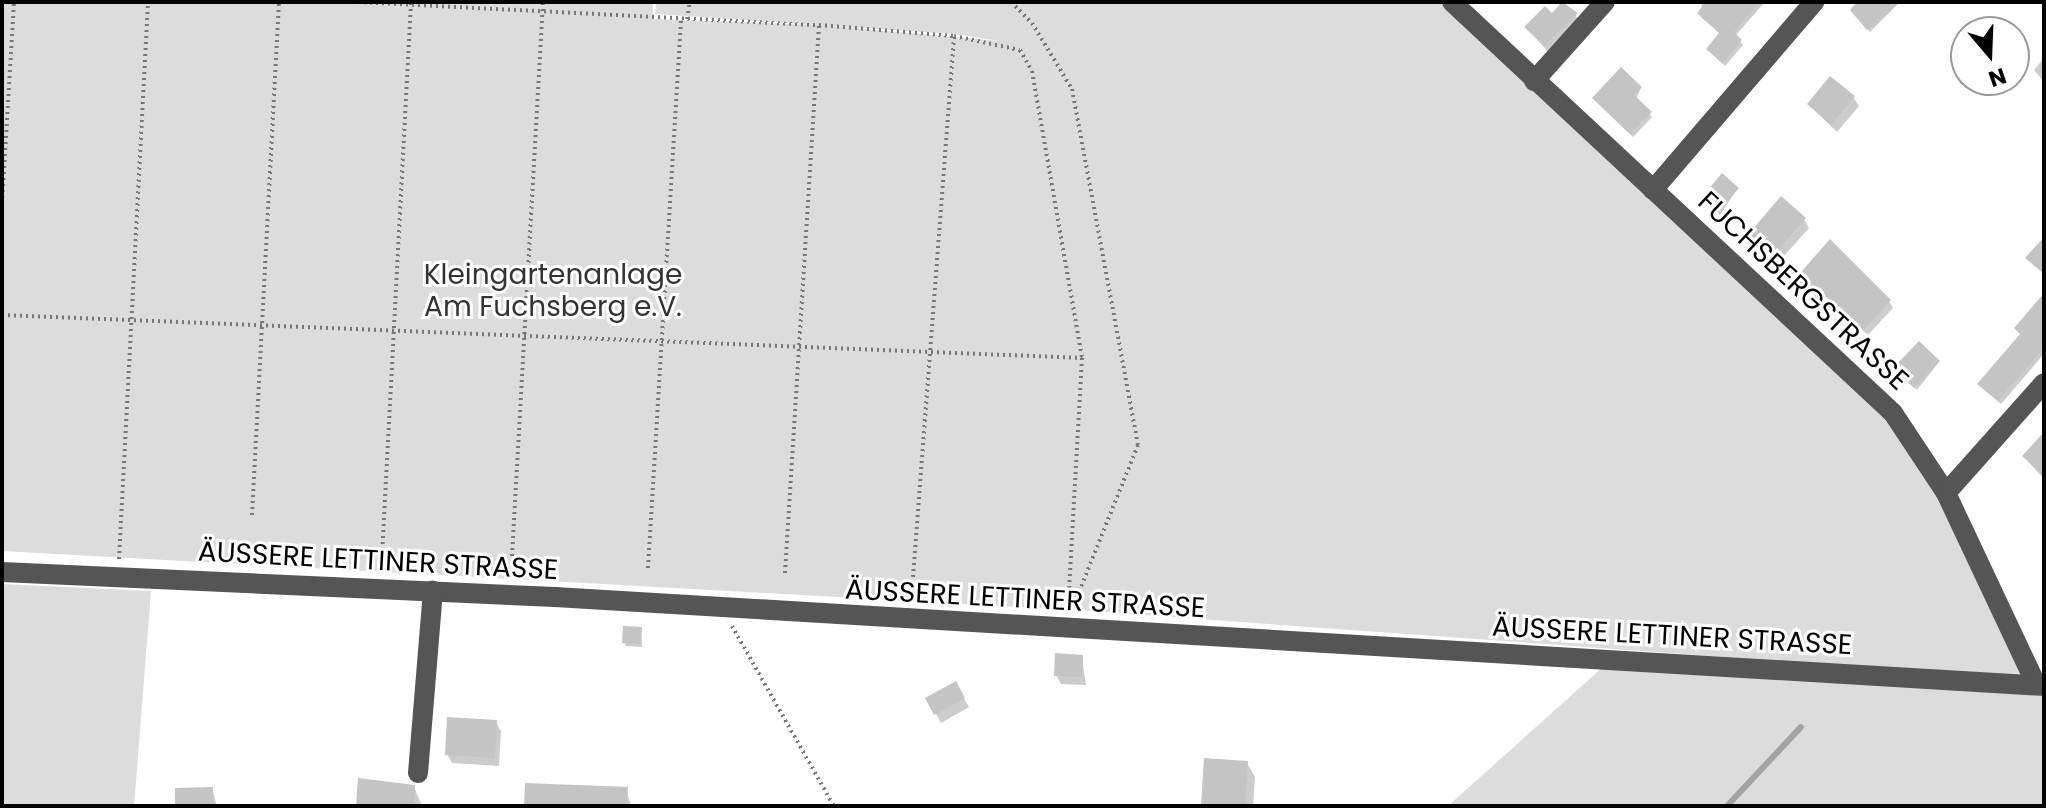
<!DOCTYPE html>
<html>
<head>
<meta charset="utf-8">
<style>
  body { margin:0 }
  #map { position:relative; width:2046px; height:808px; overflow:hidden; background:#fff; font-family:Poppins,sans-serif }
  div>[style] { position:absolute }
  .green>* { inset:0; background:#dcdcdc }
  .shadow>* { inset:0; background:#0003 }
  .stream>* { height:6px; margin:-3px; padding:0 3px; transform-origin:3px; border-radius:3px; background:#a3a3a3 }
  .building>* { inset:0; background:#c4c4c4 }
  .path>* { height:4px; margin-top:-2px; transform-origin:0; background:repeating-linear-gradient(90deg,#777 0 2px,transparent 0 6px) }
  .minor>* { height:20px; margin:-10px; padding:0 10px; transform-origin:10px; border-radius:10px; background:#555 }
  span { translate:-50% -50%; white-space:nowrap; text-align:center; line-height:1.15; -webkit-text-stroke:6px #fff; paint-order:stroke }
  .park-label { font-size:28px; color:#333 }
  .street-label { font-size:28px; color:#000 }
  .frame { position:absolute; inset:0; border:4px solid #000; pointer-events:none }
  .north { position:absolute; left:1950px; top:16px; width:80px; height:80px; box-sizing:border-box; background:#fff; border:2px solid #999; border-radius:50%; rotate:161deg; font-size:22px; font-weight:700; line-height:32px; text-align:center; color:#000 }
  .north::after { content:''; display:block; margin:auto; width:28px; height:36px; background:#000; clip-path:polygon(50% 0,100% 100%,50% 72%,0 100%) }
</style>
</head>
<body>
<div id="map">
  <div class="green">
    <i style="clip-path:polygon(2px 2px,653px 2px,653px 19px,819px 25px,1000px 41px,954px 34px,655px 14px,656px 2px,1452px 2px,1893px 413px,1935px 471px,2030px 679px,1074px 610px,2px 551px)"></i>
    <i style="clip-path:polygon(2px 584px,151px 591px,134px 806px,2px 806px)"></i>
    <i style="clip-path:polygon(1603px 667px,2044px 686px,2044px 806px,1448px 806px)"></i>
  </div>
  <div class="shadow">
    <i style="clip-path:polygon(1564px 2px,1582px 23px,1550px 54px,1527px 28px,1552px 15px)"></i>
    <i style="clip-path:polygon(1702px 2px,1765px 2px,1735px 36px,1743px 45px,1725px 66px,1708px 49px,1721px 34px,1701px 17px)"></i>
    <i style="clip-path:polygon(1859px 2px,1900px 2px,1870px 32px,1854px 14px)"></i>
    <i style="clip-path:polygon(2044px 58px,2044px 82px,2034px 70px)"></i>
    <i style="clip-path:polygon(1641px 88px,1636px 99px,1652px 117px,1633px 137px,1597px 102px)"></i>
    <i style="clip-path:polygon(1853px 97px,1859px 106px,1837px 132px,1809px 105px)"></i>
    <i style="clip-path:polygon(1737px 189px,1720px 215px,1705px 202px)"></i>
    <i style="clip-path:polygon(1804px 219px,1809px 228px,1776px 265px,1749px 237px)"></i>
    <i style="clip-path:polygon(1798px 279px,1889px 301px,1893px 308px,1868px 335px,1826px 297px,1821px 303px)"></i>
    <i style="clip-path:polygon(2044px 296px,2044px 354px,2001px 404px,1982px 388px,2022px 335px,2016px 329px)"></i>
    <i style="clip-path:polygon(1939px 362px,1917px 390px,1898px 372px)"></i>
    <i style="clip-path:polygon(2044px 435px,2044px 479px,2024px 457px)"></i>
    <i style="clip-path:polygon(641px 629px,642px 647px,626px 646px,624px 642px)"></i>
    <i style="clip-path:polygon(1082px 657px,1086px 685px,1061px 684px,1056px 675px)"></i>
    <i style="clip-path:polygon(955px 684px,969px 707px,941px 723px,928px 699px)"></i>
    <i style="clip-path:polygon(496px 722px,501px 731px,499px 766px,452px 763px,447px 754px)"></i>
    <i style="clip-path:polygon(1247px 763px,1255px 777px,1253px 806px,1203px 806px)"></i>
    <i style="clip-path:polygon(414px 787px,422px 806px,358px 806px)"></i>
    <i style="clip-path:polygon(212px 789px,217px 806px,177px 806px)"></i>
    <i style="clip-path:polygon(626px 789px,631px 806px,526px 806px)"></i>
  </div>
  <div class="stream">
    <i style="left:1727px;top:806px;width:108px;rotate:-46.9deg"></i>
  </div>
  <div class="building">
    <i style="clip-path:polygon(1562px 2px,1578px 13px,1544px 46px,1524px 27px,1545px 6px,1552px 13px)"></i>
    <i style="clip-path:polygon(1706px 2px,1760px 2px,1734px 32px,1742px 40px,1722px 63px,1706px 49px,1719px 33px,1697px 13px)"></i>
    <i style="clip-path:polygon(1857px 2px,1900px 2px,1867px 30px,1850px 10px)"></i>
    <i style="clip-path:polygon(1621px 67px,1642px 87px,1634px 95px,1652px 112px,1630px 134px,1592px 98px)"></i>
    <i style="clip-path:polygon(1830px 76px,1855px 96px,1831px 125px,1807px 104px)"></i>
    <i style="clip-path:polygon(1722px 173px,1739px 188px,1718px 213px,1701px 198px)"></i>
    <i style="clip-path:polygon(1781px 196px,1806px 218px,1771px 258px,1746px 237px)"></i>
    <i style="clip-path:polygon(2044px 237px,2044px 274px,2025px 258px)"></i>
    <i style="clip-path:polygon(1830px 239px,1891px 300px,1864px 330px,1822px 292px,1817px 298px,1795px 279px)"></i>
    <i style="clip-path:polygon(2044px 293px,2044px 348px,1998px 401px,1977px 384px,2020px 334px,2014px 328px)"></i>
    <i style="clip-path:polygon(1919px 341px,1940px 361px,1914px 388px,1893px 368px)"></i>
    <i style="clip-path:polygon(2044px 432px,2044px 476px,2022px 456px)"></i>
    <i style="clip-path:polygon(623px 626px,642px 627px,641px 644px,622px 643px)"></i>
    <i style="clip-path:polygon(1055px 653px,1083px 655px,1082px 677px,1054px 676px)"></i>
    <i style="clip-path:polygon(956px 681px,965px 698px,934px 715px,925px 698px)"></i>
    <i style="clip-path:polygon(447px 717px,497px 720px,495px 758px,445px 755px)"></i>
    <i style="clip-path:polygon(1204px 758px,1248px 761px,1245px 806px,1201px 806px)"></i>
    <i style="clip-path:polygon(358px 778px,415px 785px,414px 806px,356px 806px)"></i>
    <i style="clip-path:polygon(525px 783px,628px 787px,627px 806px,524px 806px)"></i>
    <i style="clip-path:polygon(213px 787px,213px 806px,175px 806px,175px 788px)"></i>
  </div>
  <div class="path">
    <i style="left:358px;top:2px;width:462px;rotate:2.9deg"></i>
    <i style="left:819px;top:25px;width:135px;rotate:4.7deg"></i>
    <i style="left:954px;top:36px;width:67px;rotate:12deg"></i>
    <i style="left:1020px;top:50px;width:24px;rotate:60deg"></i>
    <i style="left:1032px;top:71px;width:291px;rotate:80.1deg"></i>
    <i style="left:1082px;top:358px;width:252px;rotate:93.2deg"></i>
    <i style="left:1011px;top:2px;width:30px;rotate:45deg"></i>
    <i style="left:1032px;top:23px;width:77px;rotate:58.8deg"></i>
    <i style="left:1072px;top:89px;width:362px;rotate:79.5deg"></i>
    <i style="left:1138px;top:445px;width:175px;rotate:111.9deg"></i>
    <i style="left:687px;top:19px;width:17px;rotate:-80deg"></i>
    <i style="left:2px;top:204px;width:202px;rotate:-86.6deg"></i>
    <i style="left:2px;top:315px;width:1081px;rotate:2.28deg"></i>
    <i style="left:252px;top:515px;width:514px;rotate:-86.99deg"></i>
    <i style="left:382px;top:556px;width:555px;rotate:-87deg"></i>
    <i style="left:512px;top:556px;width:555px;rotate:-86.8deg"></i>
    <i style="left:119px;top:559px;width:558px;rotate:-87.02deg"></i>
    <i style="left:648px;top:568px;width:549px;rotate:-86.55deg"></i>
    <i style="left:785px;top:573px;width:549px;rotate:-86.45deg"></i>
    <i style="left:913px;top:577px;width:542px;rotate:-85.66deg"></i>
    <i style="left:732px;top:626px;width:207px;rotate:60.5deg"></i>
  </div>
  <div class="minor">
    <i style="left:1452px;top:2px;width:603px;rotate:42.98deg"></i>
    <i style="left:1893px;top:413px;width:96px;rotate:56.5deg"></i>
    <i style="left:1946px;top:493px;width:209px;rotate:64.8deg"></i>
    <i style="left:1534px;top:81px;width:106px;rotate:-48.1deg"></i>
    <i style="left:1653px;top:190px;width:248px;rotate:-49.4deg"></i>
    <i style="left:1946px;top:493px;width:147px;rotate:-48.3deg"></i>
    <i style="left:2px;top:572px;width:554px;rotate:2.59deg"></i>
    <i style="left:555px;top:597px;width:1492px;rotate:3.42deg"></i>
    <i style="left:418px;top:773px;width:183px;rotate:-85.3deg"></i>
  </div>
  <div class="park-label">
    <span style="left:553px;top:291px">Kleingartenanlage<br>Am Fuchsberg e.V.</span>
  </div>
  <div class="street-label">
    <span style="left:1803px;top:291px;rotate:43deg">FUCHSBERGSTRASSE</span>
    <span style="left:378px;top:561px;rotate:3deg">ÄUSSERE LETTINER STRASSE</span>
    <span style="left:1025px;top:599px;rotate:3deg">ÄUSSERE LETTINER STRASSE</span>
    <span style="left:1672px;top:636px;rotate:3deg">ÄUSSERE LETTINER STRASSE</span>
  </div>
  <div class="frame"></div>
  <div class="north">N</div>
</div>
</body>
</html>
